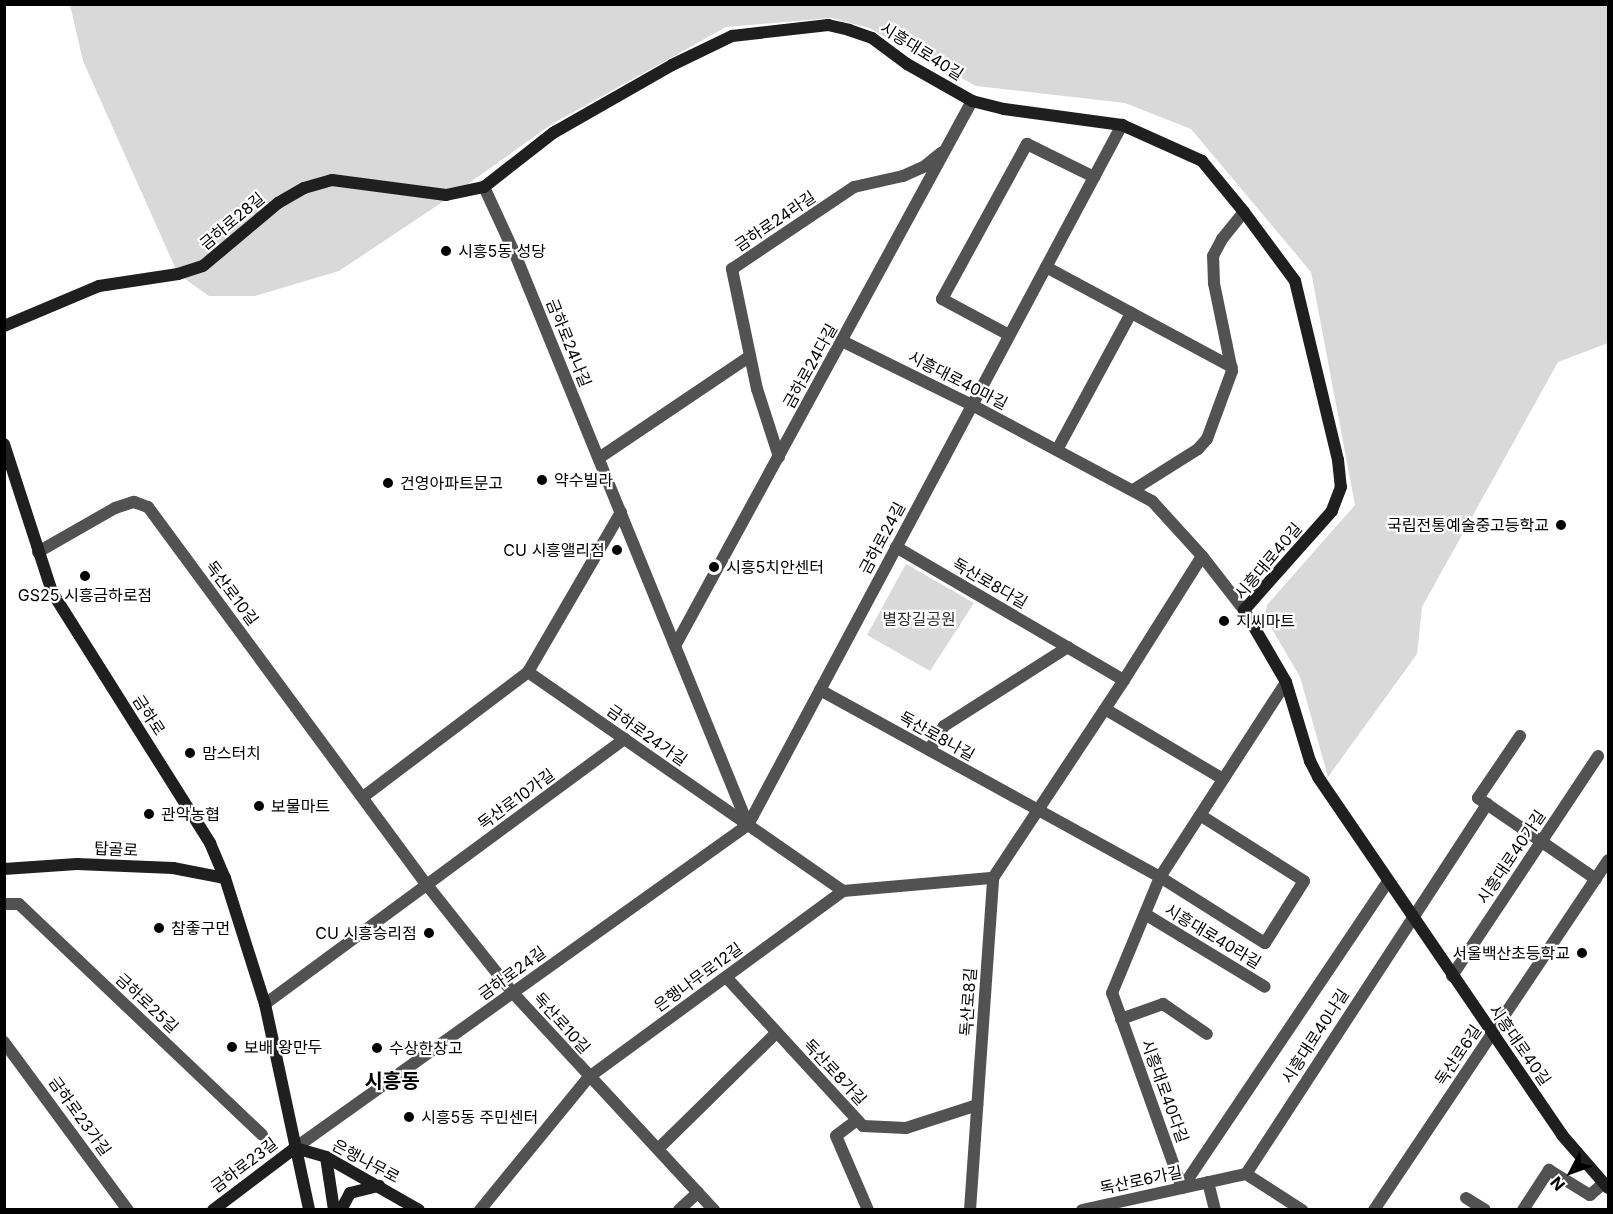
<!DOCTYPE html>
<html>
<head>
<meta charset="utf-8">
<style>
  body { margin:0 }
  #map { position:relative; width:1613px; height:1214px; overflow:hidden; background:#fff; font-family:Inter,"Noto Sans KR",sans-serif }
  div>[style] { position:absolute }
  .green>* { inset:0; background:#d9d9d9 }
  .street>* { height:12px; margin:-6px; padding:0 6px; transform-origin:6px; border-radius:6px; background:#525252 }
  .secondary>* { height:12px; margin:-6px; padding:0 6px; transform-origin:6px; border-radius:6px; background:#1f1f1f }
  .dots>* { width:16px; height:16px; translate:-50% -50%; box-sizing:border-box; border:3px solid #fff; border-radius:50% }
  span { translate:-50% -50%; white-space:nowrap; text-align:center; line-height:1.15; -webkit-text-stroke:4.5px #fff; paint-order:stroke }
  .street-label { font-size:16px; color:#000 }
  .poi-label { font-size:16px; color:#000 }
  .left { translate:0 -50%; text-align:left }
  .right { translate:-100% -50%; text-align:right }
  .park-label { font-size:16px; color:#303030 }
  .quarter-label { font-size:20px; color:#000; font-weight:700 }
  .frame { position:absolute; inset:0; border:6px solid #000; pointer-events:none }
  .north { position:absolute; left:1541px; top:1142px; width:60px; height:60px; -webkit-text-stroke:4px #fff; paint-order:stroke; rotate:229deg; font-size:16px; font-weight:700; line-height:24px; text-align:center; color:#000 }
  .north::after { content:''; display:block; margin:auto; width:21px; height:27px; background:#000; clip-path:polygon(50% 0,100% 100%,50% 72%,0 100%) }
</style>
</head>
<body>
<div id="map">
  <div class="green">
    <i style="clip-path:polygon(70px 5px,1608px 5px,1608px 343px,1558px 362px,1422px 607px,1417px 654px,1328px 777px,1300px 677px,1265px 617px,1267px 605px,1355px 505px,1311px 272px,1191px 129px,1125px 103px,976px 86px,869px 28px,831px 18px,726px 27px,552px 124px,441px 203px,339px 271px,255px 296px,209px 296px,178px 274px,83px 61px)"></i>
    <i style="clip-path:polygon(906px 564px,974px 603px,930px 671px,867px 635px)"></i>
  </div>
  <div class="street">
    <i style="left:484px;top:187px;width:74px;rotate:65.2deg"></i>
    <i style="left:515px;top:254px;width:617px;rotate:67.8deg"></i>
    <i style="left:1046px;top:267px;width:211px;rotate:28.3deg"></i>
    <i style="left:1009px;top:335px;width:76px;rotate:-151.8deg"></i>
    <i style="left:942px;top:299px;width:177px;rotate:-61.3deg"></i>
    <i style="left:1027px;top:144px;width:75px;rotate:26.2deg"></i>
    <i style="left:842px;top:341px;width:145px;rotate:26.2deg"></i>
    <i style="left:972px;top:405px;width:204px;rotate:28.1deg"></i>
    <i style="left:1152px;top:501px;width:74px;rotate:47.7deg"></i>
    <i style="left:1202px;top:556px;width:68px;rotate:52.1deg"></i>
    <i style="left:1057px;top:450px;width:156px;rotate:-61.6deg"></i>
    <i style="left:779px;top:457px;width:71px;rotate:-107.9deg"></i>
    <i style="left:757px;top:389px;width:123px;rotate:-101.8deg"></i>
    <i style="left:732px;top:269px;width:147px;rotate:-33.9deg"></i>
    <i style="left:854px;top:187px;width:50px;rotate:-12.7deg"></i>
    <i style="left:903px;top:176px;width:24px;rotate:-24deg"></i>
    <i style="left:925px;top:166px;width:21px;rotate:-39deg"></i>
    <i style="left:599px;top:458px;width:182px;rotate:-34deg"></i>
    <i style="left:1133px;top:490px;width:77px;rotate:-32.2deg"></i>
    <i style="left:1198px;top:449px;width:13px;rotate:-48deg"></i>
    <i style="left:1207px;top:439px;width:72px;rotate:-69.8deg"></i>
    <i style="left:1232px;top:371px;width:90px;rotate:-101.6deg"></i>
    <i style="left:1214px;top:283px;width:27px;rotate:-92deg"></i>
    <i style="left:1213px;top:256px;width:19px;rotate:-62deg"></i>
    <i style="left:1222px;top:239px;width:35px;rotate:-51deg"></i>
    <i style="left:896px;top:547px;width:264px;rotate:30.3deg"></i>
    <i style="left:38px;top:552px;width:89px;rotate:-29.7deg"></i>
    <i style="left:115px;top:508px;width:20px;rotate:-18deg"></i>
    <i style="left:134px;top:502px;width:15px;rotate:20deg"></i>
    <i style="left:148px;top:507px;width:470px;rotate:53.6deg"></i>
    <i style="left:427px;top:885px;width:138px;rotate:51.5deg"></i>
    <i style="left:513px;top:993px;width:296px;rotate:47.2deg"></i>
    <i style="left:675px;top:646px;width:621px;rotate:-61.41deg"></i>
    <i style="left:528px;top:672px;width:384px;rotate:34.8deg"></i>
    <i style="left:820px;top:690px;width:388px;rotate:28.8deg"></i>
    <i style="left:1160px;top:877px;width:124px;rotate:32.2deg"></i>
    <i style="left:1265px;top:943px;width:73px;rotate:-57.8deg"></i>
    <i style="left:1304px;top:881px;width:123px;rotate:-147.6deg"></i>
    <i style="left:1105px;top:709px;width:137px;rotate:30.7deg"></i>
    <i style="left:1520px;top:736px;width:75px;rotate:124.1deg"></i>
    <i style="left:1478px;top:798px;width:143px;rotate:34.5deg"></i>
    <i style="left:929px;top:750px;width:28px;rotate:-58deg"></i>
    <i style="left:944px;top:726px;width:147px;rotate:-32.5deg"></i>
    <i style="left:363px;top:797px;width:207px;rotate:-37.1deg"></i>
    <i style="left:528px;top:672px;width:185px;rotate:-59.8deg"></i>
    <i style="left:4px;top:904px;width:15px"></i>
    <i style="left:19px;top:904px;width:335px;rotate:43.5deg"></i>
    <i style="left:1145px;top:914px;width:140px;rotate:31.3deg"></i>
    <i style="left:1452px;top:976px;width:264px;rotate:-56.4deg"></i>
    <i style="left:726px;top:977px;width:202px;rotate:47.4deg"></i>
    <i style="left:863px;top:1126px;width:43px;rotate:2.7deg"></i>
    <i style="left:906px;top:1128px;width:75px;rotate:-17.9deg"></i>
    <i style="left:265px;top:1004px;width:447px;rotate:-36.4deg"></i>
    <i style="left:1121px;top:1019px;width:45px;rotate:-19.7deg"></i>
    <i style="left:1163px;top:1004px;width:53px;rotate:34.3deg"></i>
    <i style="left:4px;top:1042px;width:209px;rotate:53.6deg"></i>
    <i style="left:857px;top:1120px;width:26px;rotate:143deg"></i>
    <i style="left:836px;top:1136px;width:81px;rotate:66.6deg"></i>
    <i style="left:295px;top:1148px;width:556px;rotate:-35.49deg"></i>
    <i style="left:748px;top:825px;width:794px;rotate:-61.89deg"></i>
    <i style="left:658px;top:1149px;width:165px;rotate:-44.5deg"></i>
    <i style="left:1246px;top:1174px;width:442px;rotate:-56.9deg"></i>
    <i style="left:1208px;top:1182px;width:29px;rotate:76deg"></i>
    <i style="left:1182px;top:1188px;width:207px;rotate:-109.7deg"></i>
    <i style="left:1112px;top:993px;width:126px;rotate:-67.5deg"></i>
    <i style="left:1160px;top:877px;width:232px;rotate:-57.1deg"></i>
    <i style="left:1182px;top:1188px;width:370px;rotate:-56.1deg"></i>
    <i style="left:1466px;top:1198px;width:22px;rotate:32deg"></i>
    <i style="left:480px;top:1210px;width:172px;rotate:-50.7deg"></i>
    <i style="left:589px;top:1077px;width:315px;rotate:-36.2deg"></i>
    <i style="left:843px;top:891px;width:151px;rotate:-5deg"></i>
    <i style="left:679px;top:1210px;width:26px;rotate:-43deg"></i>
    <i style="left:970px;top:1210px;width:333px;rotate:-86deg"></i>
    <i style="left:993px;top:878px;width:237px;rotate:-56.5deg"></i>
    <i style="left:1124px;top:680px;width:146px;rotate:-57.8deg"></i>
    <i style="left:1082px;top:1210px;width:168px;rotate:-12.4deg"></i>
    <i style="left:1246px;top:1174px;width:67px;rotate:32.7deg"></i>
    <i style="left:1374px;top:1210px;width:421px;rotate:-56.2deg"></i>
    <i style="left:1523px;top:1210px;width:48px;rotate:-57deg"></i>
    <i style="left:1549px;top:1170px;width:48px;rotate:31.4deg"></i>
    <i style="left:1590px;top:1195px;width:18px;rotate:-41deg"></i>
  </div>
  <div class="secondary">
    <i style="left:4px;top:326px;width:103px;rotate:-22.8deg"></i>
    <i style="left:99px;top:286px;width:80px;rotate:-8.6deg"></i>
    <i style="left:178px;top:274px;width:26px;rotate:-18deg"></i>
    <i style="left:203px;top:266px;width:98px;rotate:-40deg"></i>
    <i style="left:278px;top:203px;width:30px;rotate:-30deg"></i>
    <i style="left:304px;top:188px;width:29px;rotate:-16deg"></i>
    <i style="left:332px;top:180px;width:115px;rotate:7.5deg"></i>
    <i style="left:446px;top:195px;width:39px;rotate:-12deg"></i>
    <i style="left:484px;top:187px;width:88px;rotate:-38deg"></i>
    <i style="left:553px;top:133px;width:137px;rotate:-29.7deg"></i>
    <i style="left:672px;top:65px;width:67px;rotate:-25.8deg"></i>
    <i style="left:732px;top:36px;width:97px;rotate:-6.5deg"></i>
    <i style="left:828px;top:25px;width:22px;rotate:13deg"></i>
    <i style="left:849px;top:30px;width:24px;rotate:19deg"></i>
    <i style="left:872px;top:38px;width:44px;rotate:36.6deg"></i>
    <i style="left:907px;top:64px;width:75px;rotate:29.6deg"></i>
    <i style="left:972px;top:101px;width:33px;rotate:14deg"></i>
    <i style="left:1004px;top:109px;width:119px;rotate:7.7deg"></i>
    <i style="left:1122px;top:125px;width:88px;rotate:24.2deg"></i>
    <i style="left:1202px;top:161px;width:66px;rotate:50.5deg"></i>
    <i style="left:1244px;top:212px;width:86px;rotate:53.5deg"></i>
    <i style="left:1295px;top:281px;width:184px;rotate:76.5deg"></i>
    <i style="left:1338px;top:460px;width:27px;rotate:84deg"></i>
    <i style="left:1341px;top:487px;width:26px;rotate:111deg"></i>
    <i style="left:1332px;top:511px;width:132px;rotate:131.6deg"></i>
    <i style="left:1244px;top:610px;width:83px;rotate:59.7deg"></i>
    <i style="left:1286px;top:682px;width:83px;rotate:73.1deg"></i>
    <i style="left:1310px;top:761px;width:18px;rotate:63deg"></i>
    <i style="left:1318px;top:777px;width:433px;rotate:55.7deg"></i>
    <i style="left:1562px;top:1135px;width:70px;rotate:49deg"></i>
    <i style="left:4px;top:444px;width:156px;rotate:72deg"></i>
    <i style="left:52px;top:592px;width:297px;rotate:57.8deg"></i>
    <i style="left:210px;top:843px;width:38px;rotate:67deg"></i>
    <i style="left:225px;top:878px;width:132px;rotate:72.4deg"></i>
    <i style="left:265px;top:1004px;width:211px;rotate:77.9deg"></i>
    <i style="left:4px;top:869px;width:73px;rotate:-3.9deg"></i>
    <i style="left:77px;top:864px;width:96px;rotate:2.4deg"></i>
    <i style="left:173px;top:868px;width:53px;rotate:10.9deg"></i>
    <i style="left:295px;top:1148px;width:32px;rotate:16deg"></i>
    <i style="left:326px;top:1157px;width:107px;rotate:29.7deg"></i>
    <i style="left:326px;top:1157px;width:54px;rotate:81.4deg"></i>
    <i style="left:213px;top:1210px;width:103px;rotate:-37.1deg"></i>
    <i style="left:341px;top:1210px;width:19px;rotate:-62deg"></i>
    <i style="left:350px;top:1193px;width:30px;rotate:-14deg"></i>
  </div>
  <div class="dots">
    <i style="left:446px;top:251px;background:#000"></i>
    <i style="left:542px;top:480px;background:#000"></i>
    <i style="left:388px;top:483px;background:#000"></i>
    <i style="left:1561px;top:525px;background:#000"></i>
    <i style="left:617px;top:550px;background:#000"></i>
    <i style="left:714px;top:567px;background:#000"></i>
    <i style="left:85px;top:576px;background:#000"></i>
    <i style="left:1224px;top:621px;background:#000"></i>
    <i style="left:190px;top:753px;background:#000"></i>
    <i style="left:259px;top:806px;background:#000"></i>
    <i style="left:149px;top:814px;background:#000"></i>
    <i style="left:159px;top:928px;background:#000"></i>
    <i style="left:429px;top:933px;background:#000"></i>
    <i style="left:1582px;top:953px;background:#000"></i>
    <i style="left:232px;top:1047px;background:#000"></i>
    <i style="left:377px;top:1048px;background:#000"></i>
    <i style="left:409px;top:1117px;background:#000"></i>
  </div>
  <div class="street-label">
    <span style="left:922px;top:51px;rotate:32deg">시흥대로40길</span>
    <span style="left:232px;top:221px;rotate:-40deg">금하로28길</span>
    <span style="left:775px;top:221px;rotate:-34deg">금하로24라길</span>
    <span style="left:569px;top:343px;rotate:68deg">금하로24나길</span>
    <span style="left:810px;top:366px;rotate:-61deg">금하로24다길</span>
    <span style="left:958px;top:380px;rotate:27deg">시흥대로40마길</span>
    <span style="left:882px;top:538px;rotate:-62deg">금하로24길</span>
    <span style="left:1268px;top:561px;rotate:-50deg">시흥대로40길</span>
    <span style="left:990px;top:583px;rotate:30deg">독산로8다길</span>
    <span style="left:232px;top:593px;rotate:53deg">독산로10길</span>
    <span style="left:149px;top:715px;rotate:57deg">금하로</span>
    <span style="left:647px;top:735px;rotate:35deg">금하로24가길</span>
    <span style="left:937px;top:736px;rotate:29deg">독산로8나길</span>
    <span style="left:516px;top:799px;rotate:-36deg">독산로10가길</span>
    <span style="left:116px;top:849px;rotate:3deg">탑골로</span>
    <span style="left:1511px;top:857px;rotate:-56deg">시흥대로40가길</span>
    <span style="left:1213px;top:936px;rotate:31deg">시흥대로40라길</span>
    <span style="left:512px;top:973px;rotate:-36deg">금하로24길</span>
    <span style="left:698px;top:977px;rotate:-36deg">은행나무로12길</span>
    <span style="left:968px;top:1002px;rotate:-86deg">독산로8길</span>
    <span style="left:147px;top:1003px;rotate:43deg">금하로25길</span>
    <span style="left:562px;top:1023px;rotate:48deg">독산로10길</span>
    <span style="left:1315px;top:1036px;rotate:-57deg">시흥대로40나길</span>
    <span style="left:1520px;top:1045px;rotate:55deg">시흥대로40길</span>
    <span style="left:1458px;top:1055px;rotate:-56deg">독산로6길</span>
    <span style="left:835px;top:1072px;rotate:47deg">독산로8가길</span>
    <span style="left:1165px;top:1091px;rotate:70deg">시흥대로40다길</span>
    <span style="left:80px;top:1116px;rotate:54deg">금하로23가길</span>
    <span style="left:366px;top:1161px;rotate:28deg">은행나무로</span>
    <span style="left:244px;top:1165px;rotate:-37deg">금하로23길</span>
    <span style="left:1141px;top:1180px;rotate:-12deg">독산로6가길</span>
  </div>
  <div class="poi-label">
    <span class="left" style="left:458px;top:251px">시흥5동 성당</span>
    <span class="left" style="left:554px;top:480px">약수빌라</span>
    <span class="left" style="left:400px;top:483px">건영아파트문고</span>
    <span class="right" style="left:1549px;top:525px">국립전통예술중고등학교</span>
    <span class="right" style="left:605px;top:550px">CU 시흥앨리점</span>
    <span class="left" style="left:726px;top:567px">시흥5치안센터</span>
    <span style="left:85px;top:595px">GS25 시흥금하로점</span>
    <span class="left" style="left:1236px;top:621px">지씨마트</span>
    <span class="left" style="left:202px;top:753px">맘스터치</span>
    <span class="left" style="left:271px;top:806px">보물마트</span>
    <span class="left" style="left:161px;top:814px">관악농협</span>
    <span class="left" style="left:171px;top:928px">참좋구먼</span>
    <span class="right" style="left:417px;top:933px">CU 시흥승리점</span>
    <span class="right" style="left:1570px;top:953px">서울백산초등학교</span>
    <span class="left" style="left:244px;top:1047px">보배 왕만두</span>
    <span class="left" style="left:389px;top:1048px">수상한창고</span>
    <span class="left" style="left:421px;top:1117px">시흥5동 주민센터</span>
  </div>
  <div class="park-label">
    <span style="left:919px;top:619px">별장길공원</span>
  </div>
  <div class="quarter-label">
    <span style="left:392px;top:1081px">시흥동</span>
  </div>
  <div class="frame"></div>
  <div class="north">N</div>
</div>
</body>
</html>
